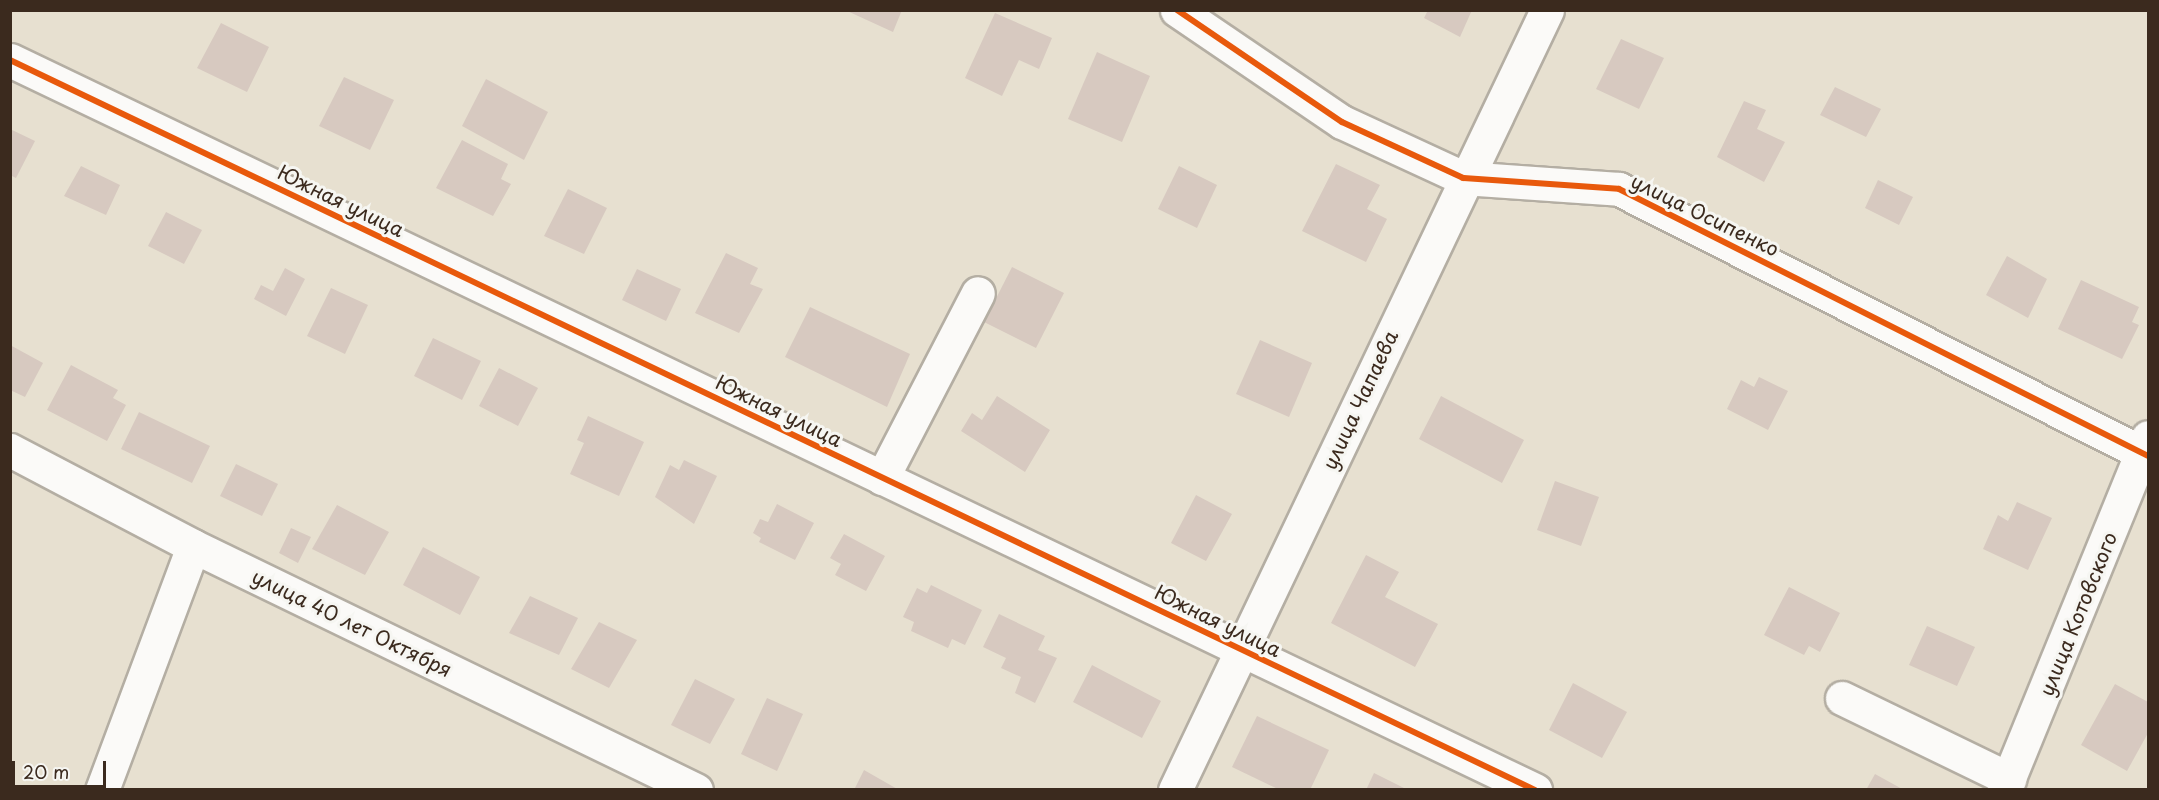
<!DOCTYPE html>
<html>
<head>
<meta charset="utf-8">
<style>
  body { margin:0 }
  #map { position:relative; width:2159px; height:800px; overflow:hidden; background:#e7e0d0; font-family:"Playpen Sans",sans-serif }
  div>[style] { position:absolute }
  .building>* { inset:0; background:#d7c9c0 }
  .roads { filter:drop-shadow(2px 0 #b4aea3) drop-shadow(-2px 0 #b4aea3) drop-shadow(0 2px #b4aea3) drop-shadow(0 -2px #b4aea3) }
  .minor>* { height:33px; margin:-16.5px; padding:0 16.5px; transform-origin:16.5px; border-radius:16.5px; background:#fbfaf8 }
  .cycleway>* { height:6px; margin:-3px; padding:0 3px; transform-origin:3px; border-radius:3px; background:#e8590c }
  span { translate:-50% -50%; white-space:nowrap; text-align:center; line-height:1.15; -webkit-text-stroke:6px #f6f6f2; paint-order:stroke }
  .street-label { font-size:20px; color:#3b2a1e }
  .frame { position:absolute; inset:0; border:12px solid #3b2a1e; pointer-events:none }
  .scale { position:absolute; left:12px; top:761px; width:94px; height:27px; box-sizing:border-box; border:3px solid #3b2a1e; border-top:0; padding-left:8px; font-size:18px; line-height:21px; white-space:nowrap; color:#3b2a1e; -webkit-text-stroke:4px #f6f6f2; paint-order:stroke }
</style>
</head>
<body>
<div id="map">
  <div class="building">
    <i style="clip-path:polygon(845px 10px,902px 10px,893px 32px)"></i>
    <i style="clip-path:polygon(1428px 10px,1472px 10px,1460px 37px,1424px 18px)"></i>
    <i style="clip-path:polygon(995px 13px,1052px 38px,1039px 69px,1019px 60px,1002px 96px,965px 78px)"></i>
    <i style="clip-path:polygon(221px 23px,269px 47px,247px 92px,197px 68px)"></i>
    <i style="clip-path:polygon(1621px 39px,1664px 58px,1639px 109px,1596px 89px)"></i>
    <i style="clip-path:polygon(1097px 52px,1150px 76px,1122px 142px,1068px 119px)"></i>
    <i style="clip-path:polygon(344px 77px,394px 100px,370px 150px,319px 126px)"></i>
    <i style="clip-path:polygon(486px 79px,548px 112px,524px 160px,462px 126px)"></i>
    <i style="clip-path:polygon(1835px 87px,1881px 109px,1866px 137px,1820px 115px)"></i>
    <i style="clip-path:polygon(1744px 101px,1766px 110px,1757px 129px,1785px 142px,1764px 182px,1717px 157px)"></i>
    <i style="clip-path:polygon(10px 129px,35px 141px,16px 178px,10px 175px)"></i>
    <i style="clip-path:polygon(462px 140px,508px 164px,501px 179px,511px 184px,493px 216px,436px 188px)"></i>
    <i style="clip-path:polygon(1336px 164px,1380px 185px,1367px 209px,1387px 219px,1366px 262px,1302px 231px)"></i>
    <i style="clip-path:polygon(81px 166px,120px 185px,106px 215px,64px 196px)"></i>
    <i style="clip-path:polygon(1179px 166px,1217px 185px,1197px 228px,1158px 209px)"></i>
    <i style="clip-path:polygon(1878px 180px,1913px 197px,1899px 225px,1865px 208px)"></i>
    <i style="clip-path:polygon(568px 189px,607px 208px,584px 254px,544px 236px)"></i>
    <i style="clip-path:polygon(166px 212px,202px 230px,184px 264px,148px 246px)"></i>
    <i style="clip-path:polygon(726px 253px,758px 268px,750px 284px,763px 289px,739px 333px,695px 313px)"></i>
    <i style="clip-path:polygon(2007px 256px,2047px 279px,2028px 318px,1986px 295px)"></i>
    <i style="clip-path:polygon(1012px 267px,1064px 293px,1036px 348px,984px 322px)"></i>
    <i style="clip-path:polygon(285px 268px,305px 279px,286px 316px,254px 299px,261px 285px,273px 291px)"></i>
    <i style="clip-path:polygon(637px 269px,681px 289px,666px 321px,622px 300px)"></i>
    <i style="clip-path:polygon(2081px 280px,2139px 307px,2132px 322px,2139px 325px,2122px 359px,2058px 329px)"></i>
    <i style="clip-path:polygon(331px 288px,368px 305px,345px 354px,307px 336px)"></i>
    <i style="clip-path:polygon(810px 307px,910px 354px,887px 407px,785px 357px)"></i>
    <i style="clip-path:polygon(433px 338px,481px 361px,462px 400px,414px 376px)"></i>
    <i style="clip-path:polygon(1260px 340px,1312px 363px,1289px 417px,1236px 394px)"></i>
    <i style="clip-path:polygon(10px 345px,43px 363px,25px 397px,10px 390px)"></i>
    <i style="clip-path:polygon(71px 365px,118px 390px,113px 398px,126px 405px,107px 441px,47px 410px)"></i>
    <i style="clip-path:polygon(499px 368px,538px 388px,518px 426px,479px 406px)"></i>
    <i style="clip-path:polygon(1759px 377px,1788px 391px,1768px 430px,1727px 409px,1741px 380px,1754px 387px)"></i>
    <i style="clip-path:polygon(997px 396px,1050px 430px,1025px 472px,961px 431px,972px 413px,982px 420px)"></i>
    <i style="clip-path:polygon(1441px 396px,1524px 440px,1502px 483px,1419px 439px)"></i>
    <i style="clip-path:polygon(139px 412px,210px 446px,192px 483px,121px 449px)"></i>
    <i style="clip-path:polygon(588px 416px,644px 442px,619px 496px,570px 474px,584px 443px,577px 440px)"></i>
    <i style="clip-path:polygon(684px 460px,717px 476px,694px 524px,655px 497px,670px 465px,679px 470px)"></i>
    <i style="clip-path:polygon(236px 464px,278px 484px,262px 516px,220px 496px)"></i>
    <i style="clip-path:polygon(1555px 481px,1599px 497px,1581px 546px,1537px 530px)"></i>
    <i style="clip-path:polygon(1196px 495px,1232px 514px,1206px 561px,1171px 543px)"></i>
    <i style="clip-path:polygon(2017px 502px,2052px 518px,2028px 570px,1983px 549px,1998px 515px,2008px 521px)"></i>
    <i style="clip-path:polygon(777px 504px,814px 523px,795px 560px,759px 542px,761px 538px,753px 533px,760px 519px,768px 522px)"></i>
    <i style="clip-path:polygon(337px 505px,389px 532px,365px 575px,312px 549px)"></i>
    <i style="clip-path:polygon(291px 528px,311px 537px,298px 563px,279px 553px)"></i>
    <i style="clip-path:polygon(844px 534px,885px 556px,866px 591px,835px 575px,841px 564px,830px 558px)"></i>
    <i style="clip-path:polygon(423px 547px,480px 577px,460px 615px,403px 585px)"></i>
    <i style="clip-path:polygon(1366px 555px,1399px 572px,1385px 597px,1438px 624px,1415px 667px,1331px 623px)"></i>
    <i style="clip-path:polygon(931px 585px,982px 610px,965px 645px,952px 639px,948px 648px,911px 631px,914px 622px,903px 617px,917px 588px,927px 593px)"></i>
    <i style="clip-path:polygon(1789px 587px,1840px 613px,1820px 652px,1809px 646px,1804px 655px,1764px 635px)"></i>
    <i style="clip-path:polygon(530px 596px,578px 618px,559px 655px,509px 633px)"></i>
    <i style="clip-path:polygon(999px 614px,1045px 636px,1038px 650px,1057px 658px,1035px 703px,1015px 693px,1021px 677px,1001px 668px,1006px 658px,983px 647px)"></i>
    <i style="clip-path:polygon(599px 622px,637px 640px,609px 688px,571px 669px)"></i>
    <i style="clip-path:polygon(1927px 626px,1975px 647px,1957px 686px,1909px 665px)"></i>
    <i style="clip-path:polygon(1092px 665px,1161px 701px,1142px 738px,1073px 702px)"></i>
    <i style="clip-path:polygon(695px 679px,735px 699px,710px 744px,671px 725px)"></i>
    <i style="clip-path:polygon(1573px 683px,1627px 712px,1602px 758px,1549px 730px)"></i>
    <i style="clip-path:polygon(2115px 684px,2148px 702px,2148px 733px,2127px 771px,2081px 745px)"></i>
    <i style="clip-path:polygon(767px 698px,803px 714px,777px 771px,741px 754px)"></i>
    <i style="clip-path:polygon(1257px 716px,1329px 750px,1310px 790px,1280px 790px,1232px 767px)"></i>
    <i style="clip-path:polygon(864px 770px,899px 790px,854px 790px)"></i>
    <i style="clip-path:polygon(1374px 773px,1408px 790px,1366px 790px)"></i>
    <i style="clip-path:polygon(1875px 774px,1904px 790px,1866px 790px)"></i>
  </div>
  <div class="roads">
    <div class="minor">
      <i style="left:1177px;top:10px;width:199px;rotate:34.2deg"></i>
      <i style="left:1342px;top:122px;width:133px;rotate:24.8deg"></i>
      <i style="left:1463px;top:178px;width:156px;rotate:4deg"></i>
      <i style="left:1619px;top:189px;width:593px;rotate:26.78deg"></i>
      <i style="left:10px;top:60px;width:1691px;rotate:25.58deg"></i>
      <i style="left:10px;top:450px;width:207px;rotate:27.7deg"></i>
      <i style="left:193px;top:546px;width:559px;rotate:25.88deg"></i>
      <i style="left:882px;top:478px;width:208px;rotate:-62.6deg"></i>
      <i style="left:1842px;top:698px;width:186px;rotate:25.9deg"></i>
      <i style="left:102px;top:790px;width:260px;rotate:-69.5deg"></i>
      <i style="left:1175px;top:790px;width:864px;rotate:-64.5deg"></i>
      <i style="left:2004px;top:790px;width:381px;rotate:-67.8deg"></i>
    </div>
  </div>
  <div class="cycleway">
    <i style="left:1177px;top:10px;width:199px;rotate:34.2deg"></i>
    <i style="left:1342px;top:122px;width:133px;rotate:24.8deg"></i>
    <i style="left:1463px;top:178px;width:156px;rotate:4deg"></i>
    <i style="left:1619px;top:189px;width:593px;rotate:26.78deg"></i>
    <i style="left:10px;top:60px;width:1691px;rotate:25.58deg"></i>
  </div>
  <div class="street-label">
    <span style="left:341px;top:201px;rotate:26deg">Южная улица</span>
    <span style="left:1705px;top:215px;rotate:26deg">улица Осипенко</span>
    <span style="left:1360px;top:400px;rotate:-65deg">улица Чапаева</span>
    <span style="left:779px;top:411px;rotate:26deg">Южная улица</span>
    <span style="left:2078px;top:614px;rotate:-68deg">улица Котовского</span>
    <span style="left:1218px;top:621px;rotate:26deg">Южная улица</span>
    <span style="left:352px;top:623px;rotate:26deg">улица 40 лет Октября</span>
  </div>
  <div class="frame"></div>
  <div class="scale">20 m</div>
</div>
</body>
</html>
